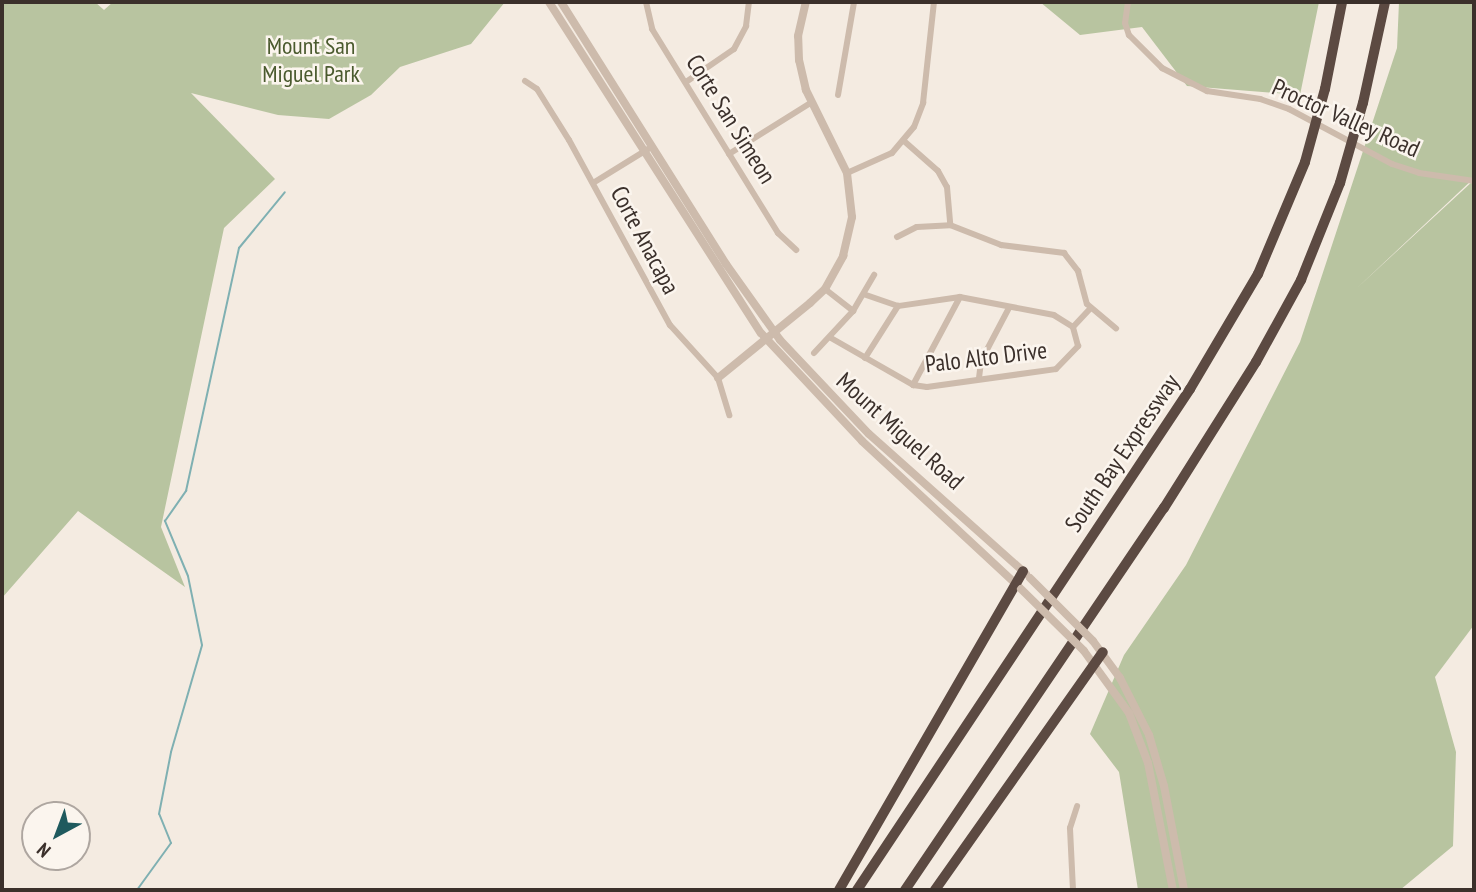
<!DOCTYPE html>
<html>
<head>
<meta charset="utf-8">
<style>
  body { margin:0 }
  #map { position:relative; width:1476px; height:892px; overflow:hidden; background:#f4ebe1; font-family:"PT Sans Narrow",sans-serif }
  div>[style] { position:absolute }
  .green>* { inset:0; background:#b8c4a0 }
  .stream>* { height:2px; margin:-1px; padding:0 1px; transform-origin:1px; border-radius:1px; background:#7fb0b2 }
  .minor>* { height:6px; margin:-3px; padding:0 3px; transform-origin:3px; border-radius:3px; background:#cdbbac }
  .tertiary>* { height:8px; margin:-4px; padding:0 4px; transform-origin:4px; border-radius:4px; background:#cdbbac }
  .motorway>* { height:10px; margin:-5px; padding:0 5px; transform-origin:5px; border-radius:5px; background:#5c4a42 }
  .tertiary-bridge>* { height:8px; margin:-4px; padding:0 4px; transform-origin:4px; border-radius:4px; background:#cdbbac }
  .motorway-bridge>* { height:10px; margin:-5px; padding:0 5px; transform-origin:5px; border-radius:5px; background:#5c4a42 }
  span { translate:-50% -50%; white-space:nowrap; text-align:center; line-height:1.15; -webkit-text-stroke:5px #fbf5ee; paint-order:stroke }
  .park-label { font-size:24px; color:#4a5a2e }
  .street-label { font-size:24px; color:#3b302b }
  .frame { position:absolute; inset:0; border:4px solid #3b302b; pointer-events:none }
  .north { position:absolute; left:21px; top:801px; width:70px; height:70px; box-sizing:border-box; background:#fbf5ee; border:2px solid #aea6a0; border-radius:50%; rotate:221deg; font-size:19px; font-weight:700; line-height:28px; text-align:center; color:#3b302b }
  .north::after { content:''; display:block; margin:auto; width:24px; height:32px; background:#1f5a5e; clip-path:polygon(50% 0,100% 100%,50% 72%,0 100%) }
</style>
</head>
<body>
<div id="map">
  <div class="green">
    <i style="clip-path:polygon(2px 2px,95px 2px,104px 10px,113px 2px,505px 2px,471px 44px,400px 67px,371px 95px,329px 119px,278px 115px,191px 93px,275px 179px,224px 228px,161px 527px,185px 587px,78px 511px,2px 598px)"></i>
    <i style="clip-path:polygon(1040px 2px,1319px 2px,1300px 95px,1187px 86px,1142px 27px,1080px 35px)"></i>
    <i style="clip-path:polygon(1399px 2px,1474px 2px,1474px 178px,1357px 288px,1474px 180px,1474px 625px,1435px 677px,1456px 752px,1453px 846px,1400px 890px,1138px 890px,1119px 772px,1090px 734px,1124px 655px,1186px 565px,1300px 342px,1397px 48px)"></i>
  </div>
  <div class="stream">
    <i style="left:137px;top:890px;width:58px;rotate:-54.1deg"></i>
    <i style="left:171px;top:843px;width:31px;rotate:-112deg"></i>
    <i style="left:159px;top:814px;width:63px;rotate:-79deg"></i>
    <i style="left:171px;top:752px;width:111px;rotate:-73.8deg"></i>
    <i style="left:202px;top:645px;width:70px;rotate:-101.5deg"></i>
    <i style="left:188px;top:576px;width:60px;rotate:-112.7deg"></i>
    <i style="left:165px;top:521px;width:37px;rotate:-55deg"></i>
    <i style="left:186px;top:491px;width:249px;rotate:-77.7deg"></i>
    <i style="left:239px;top:248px;width:72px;rotate:-50.6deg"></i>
  </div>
  <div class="minor">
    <i style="left:646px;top:2px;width:28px;rotate:77deg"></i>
    <i style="left:652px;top:29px;width:240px;rotate:58.3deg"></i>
    <i style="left:778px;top:233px;width:25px;rotate:43deg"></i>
    <i style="left:1128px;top:2px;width:21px;rotate:98deg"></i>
    <i style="left:1125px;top:23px;width:13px;rotate:72deg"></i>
    <i style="left:1129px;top:35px;width:47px;rotate:45deg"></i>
    <i style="left:1162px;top:68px;width:51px;rotate:27.1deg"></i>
    <i style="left:1207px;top:91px;width:54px;rotate:8.6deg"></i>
    <i style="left:1260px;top:99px;width:31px;rotate:19deg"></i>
    <i style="left:1289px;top:109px;width:117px;rotate:28.1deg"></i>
    <i style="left:1392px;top:164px;width:28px;rotate:18deg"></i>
    <i style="left:1419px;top:173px;width:56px;rotate:8.3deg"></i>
    <i style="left:525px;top:81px;width:14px;rotate:34deg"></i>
    <i style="left:537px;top:89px;width:60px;rotate:57.9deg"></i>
    <i style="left:569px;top:140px;width:211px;rotate:61.4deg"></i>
    <i style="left:670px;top:325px;width:72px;rotate:47.8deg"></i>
    <i style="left:718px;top:378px;width:39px;rotate:73deg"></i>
    <i style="left:686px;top:82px;width:58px;rotate:-34.5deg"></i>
    <i style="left:734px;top:49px;width:26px;rotate:-62deg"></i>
    <i style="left:746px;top:26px;width:24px;rotate:-83deg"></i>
    <i style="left:838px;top:95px;width:94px;rotate:-80.2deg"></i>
    <i style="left:904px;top:141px;width:45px;rotate:41.4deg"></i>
    <i style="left:938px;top:171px;width:18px;rotate:61deg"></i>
    <i style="left:947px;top:187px;width:38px;rotate:85deg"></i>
    <i style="left:729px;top:154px;width:98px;rotate:-32.1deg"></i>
    <i style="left:847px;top:173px;width:49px;rotate:-24deg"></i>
    <i style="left:892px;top:153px;width:34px;rotate:-50deg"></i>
    <i style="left:914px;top:127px;width:26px;rotate:-69deg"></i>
    <i style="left:923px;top:103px;width:102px;rotate:-83.8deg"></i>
    <i style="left:593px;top:183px;width:65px;rotate:-31.7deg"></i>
    <i style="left:897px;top:237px;width:22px;rotate:-27deg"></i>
    <i style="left:917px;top:227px;width:33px;rotate:-3deg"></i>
    <i style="left:950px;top:225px;width:55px;rotate:21.4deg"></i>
    <i style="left:1001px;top:245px;width:64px;rotate:7.2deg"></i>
    <i style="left:1064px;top:253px;width:23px;rotate:52deg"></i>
    <i style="left:1078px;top:271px;width:34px;rotate:75deg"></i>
    <i style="left:1087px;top:304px;width:38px;rotate:40deg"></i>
    <i style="left:825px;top:289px;width:36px;rotate:38deg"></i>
    <i style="left:1073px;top:327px;width:26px;rotate:-47deg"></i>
    <i style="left:831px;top:338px;width:95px;rotate:29.8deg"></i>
    <i style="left:913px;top:385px;width:14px;rotate:8deg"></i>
    <i style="left:927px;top:387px;width:130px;rotate:-7.9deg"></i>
    <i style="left:1056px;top:369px;width:32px;rotate:-46deg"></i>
    <i style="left:1078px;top:346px;width:20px;rotate:-105deg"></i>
    <i style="left:1073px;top:327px;width:22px;rotate:-148deg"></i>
    <i style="left:1054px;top:315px;width:96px;rotate:-169.2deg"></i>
    <i style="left:960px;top:297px;width:63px;rotate:171.7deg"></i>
    <i style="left:898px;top:306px;width:36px;rotate:-161deg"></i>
    <i style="left:814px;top:353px;width:57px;rotate:-47.1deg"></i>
    <i style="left:853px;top:311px;width:42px;rotate:-59.7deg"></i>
    <i style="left:865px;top:358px;width:62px;rotate:-57.6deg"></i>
    <i style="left:979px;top:378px;width:17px;rotate:-83deg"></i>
    <i style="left:981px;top:361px;width:60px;rotate:-62.2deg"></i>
    <i style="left:913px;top:385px;width:100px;rotate:-61.9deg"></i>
    <i style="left:1073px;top:890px;width:62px;rotate:-92.8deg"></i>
    <i style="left:1070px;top:828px;width:23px;rotate:-72deg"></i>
  </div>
  <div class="tertiary">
    <i style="left:549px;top:2px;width:393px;rotate:57.4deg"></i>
    <i style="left:761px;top:333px;width:148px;rotate:46.9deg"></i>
    <i style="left:862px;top:441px;width:214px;rotate:42.9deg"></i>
    <i style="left:561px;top:2px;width:310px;rotate:57.8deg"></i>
    <i style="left:726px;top:264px;width:93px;rotate:54.6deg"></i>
    <i style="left:780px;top:340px;width:129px;rotate:46.6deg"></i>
    <i style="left:869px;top:434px;width:210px;rotate:41.7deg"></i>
    <i style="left:718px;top:378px;width:119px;rotate:-39.2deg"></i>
    <i style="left:810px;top:303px;width:21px;rotate:-43deg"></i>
    <i style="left:825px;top:289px;width:38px;rotate:-61deg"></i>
    <i style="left:843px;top:256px;width:40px;rotate:-77deg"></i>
    <i style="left:852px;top:217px;width:44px;rotate:-96.5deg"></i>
    <i style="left:847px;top:173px;width:93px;rotate:-116.3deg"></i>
    <i style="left:806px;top:90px;width:31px;rotate:-103deg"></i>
    <i style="left:799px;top:60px;width:24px;rotate:-92deg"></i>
    <i style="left:798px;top:36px;width:35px;rotate:-77deg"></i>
    <i style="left:1093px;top:641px;width:46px;rotate:53.9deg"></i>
    <i style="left:1120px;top:678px;width:64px;rotate:63deg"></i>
    <i style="left:1149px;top:735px;width:53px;rotate:73.6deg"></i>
    <i style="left:1164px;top:786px;width:106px;rotate:79.1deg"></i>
    <i style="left:1084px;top:651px;width:77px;rotate:54deg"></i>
    <i style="left:1129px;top:713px;width:53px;rotate:69.2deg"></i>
    <i style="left:1148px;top:763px;width:129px;rotate:78.9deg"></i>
  </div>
  <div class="motorway">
    <i style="left:1325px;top:89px;width:89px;rotate:-78.9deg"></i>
    <i style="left:1363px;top:103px;width:103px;rotate:-77.7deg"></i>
    <i style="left:839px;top:890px;width:368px;rotate:-60deg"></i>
    <i style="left:857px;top:890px;width:602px;rotate:-56.39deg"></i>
    <i style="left:1190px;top:389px;width:134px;rotate:-59.4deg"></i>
    <i style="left:1258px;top:274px;width:121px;rotate:-67.2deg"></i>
    <i style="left:905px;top:890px;width:462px;rotate:-55.9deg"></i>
    <i style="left:1164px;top:508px;width:173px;rotate:-57.8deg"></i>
    <i style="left:1256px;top:362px;width:94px;rotate:-61.2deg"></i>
    <i style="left:1301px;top:280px;width:105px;rotate:-68.1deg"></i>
    <i style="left:935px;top:890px;width:291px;rotate:-54.8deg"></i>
  </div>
  <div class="tertiary-bridge">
    <i style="left:1030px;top:578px;width:89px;rotate:45deg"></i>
    <i style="left:1021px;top:589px;width:88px;rotate:44.5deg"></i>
  </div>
  <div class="motorway-bridge">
    <i style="left:1305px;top:162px;width:76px;rotate:-74.7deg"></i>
    <i style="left:1340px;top:183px;width:83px;rotate:-74deg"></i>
  </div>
  <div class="park-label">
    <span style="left:311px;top:60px">Mount San<br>Miguel Park</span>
  </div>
  <div class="street-label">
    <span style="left:1346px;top:118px;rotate:24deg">Proctor Valley Road</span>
    <span style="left:731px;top:119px;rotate:58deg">Corte San Simeon</span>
    <span style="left:645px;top:240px;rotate:62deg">Corte Anacapa</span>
    <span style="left:986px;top:357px;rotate:-7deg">Palo Alto Drive</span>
    <span style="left:900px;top:431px;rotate:42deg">Mount Miguel Road</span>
    <span style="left:1122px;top:453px;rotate:-56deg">South Bay Expressway</span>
  </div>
  <div class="frame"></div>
  <div class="north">N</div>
</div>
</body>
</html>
